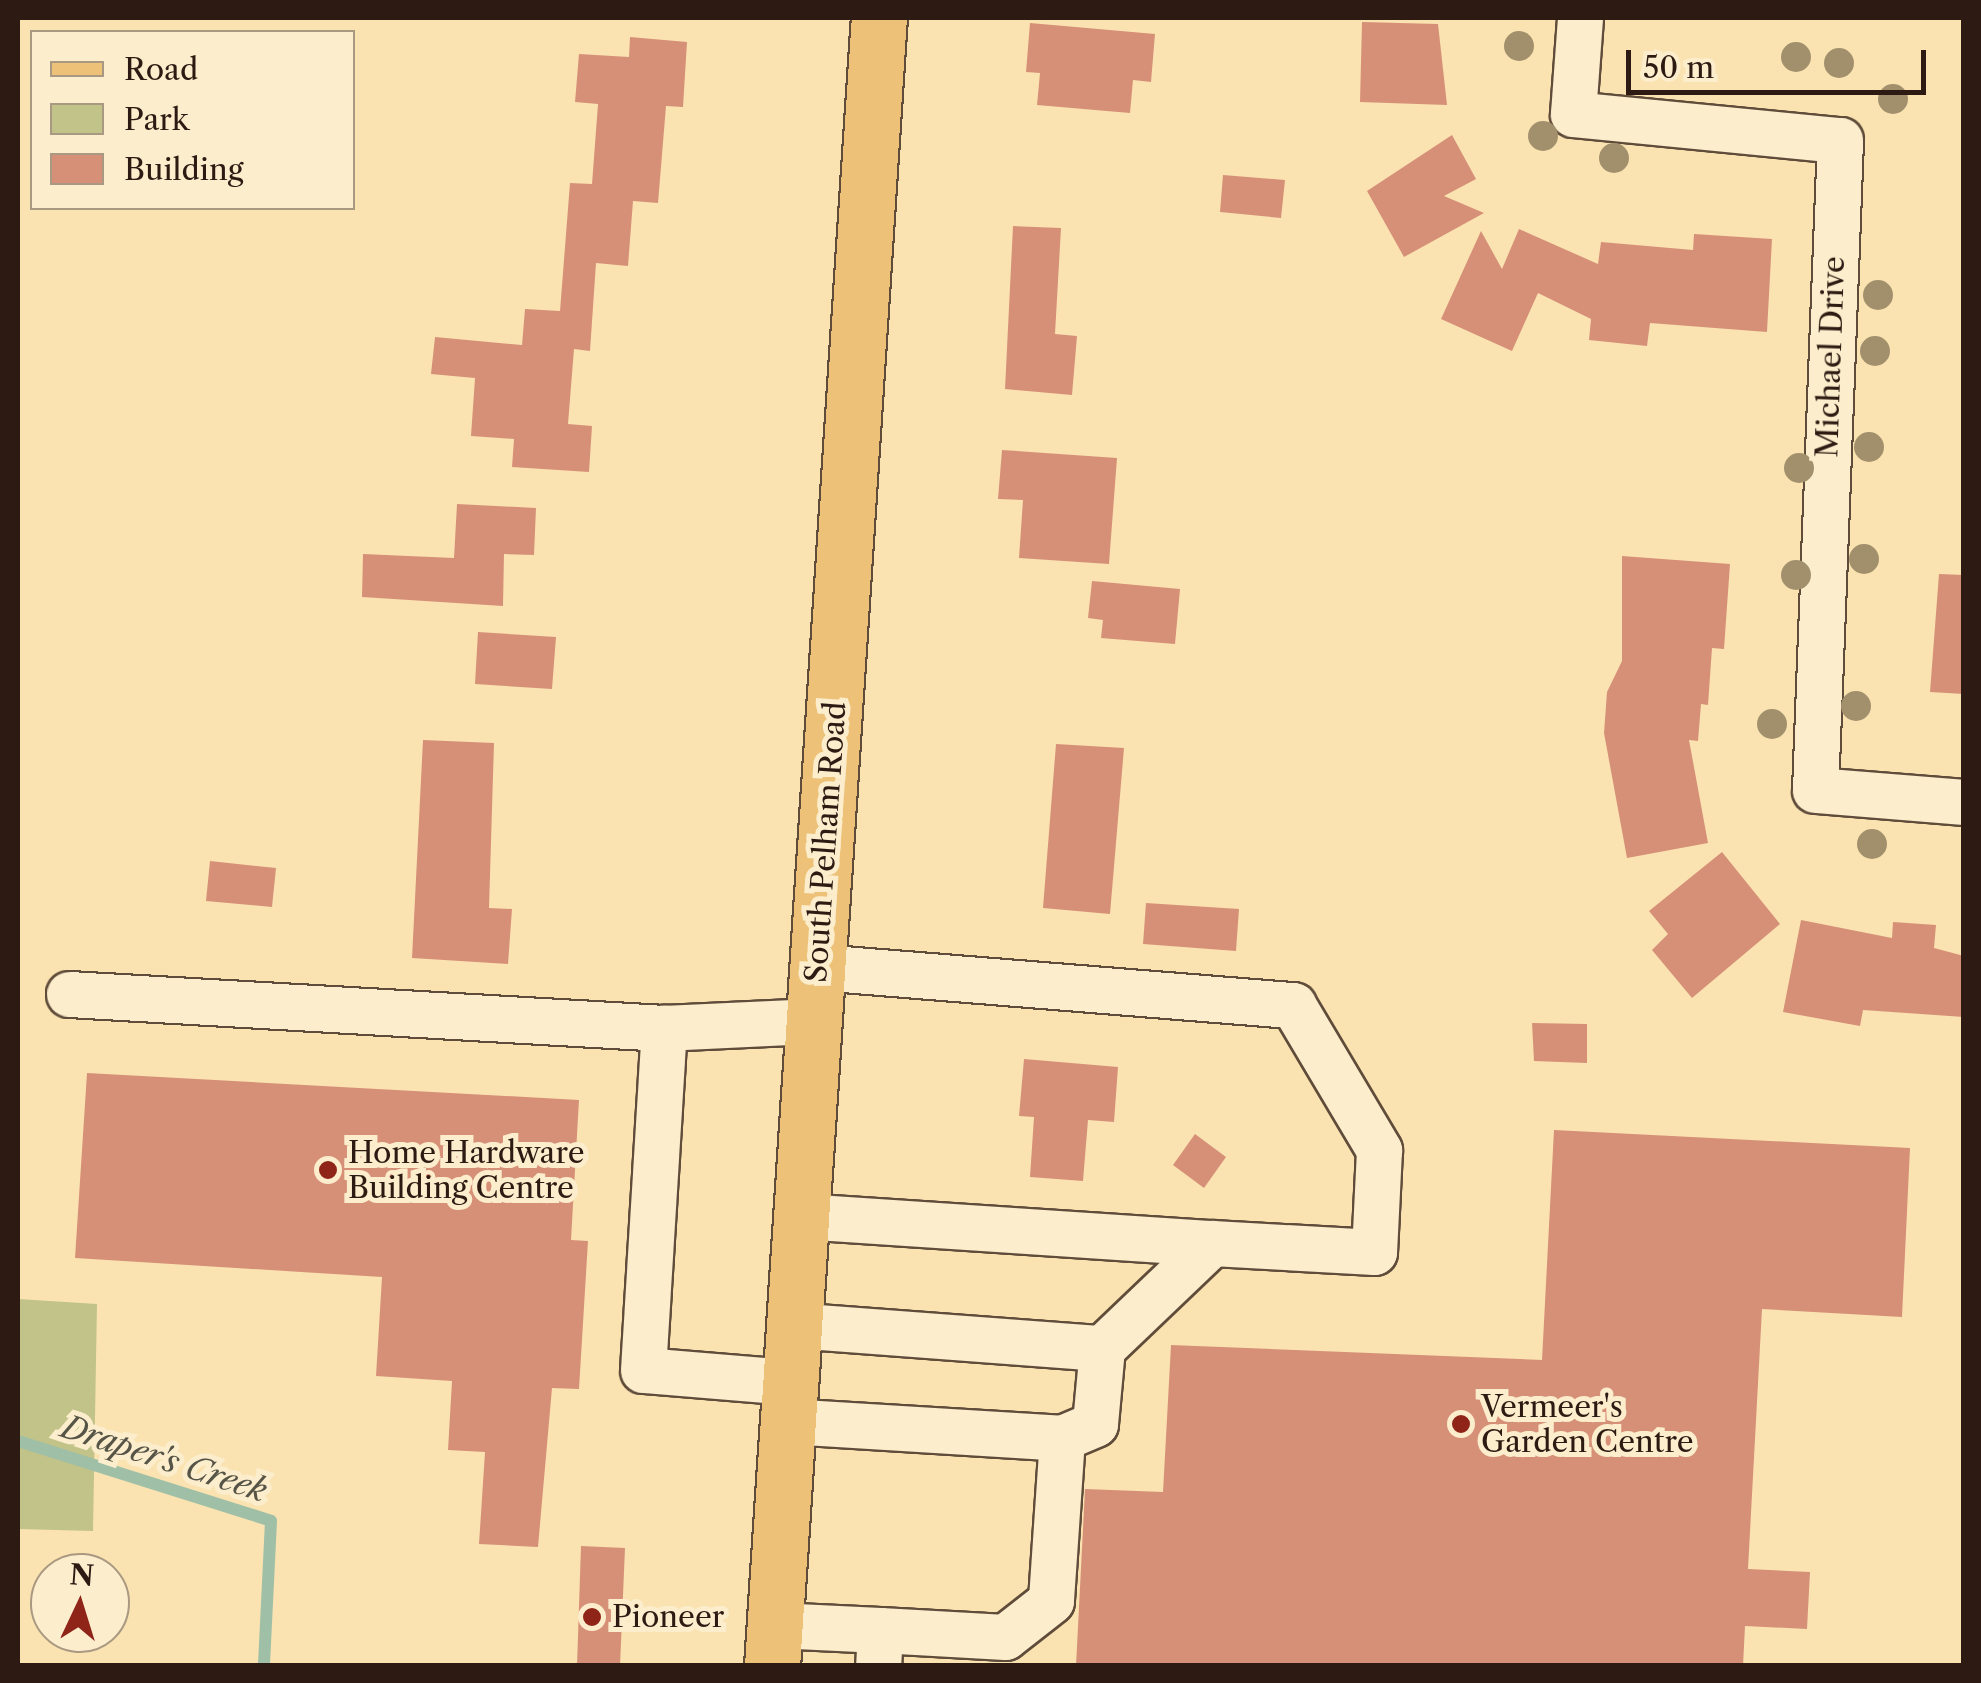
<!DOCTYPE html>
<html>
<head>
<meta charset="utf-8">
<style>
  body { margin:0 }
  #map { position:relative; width:1981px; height:1683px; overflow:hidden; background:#fae3b1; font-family:"Libre Caslon Text",serif }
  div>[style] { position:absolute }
  .green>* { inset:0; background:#c2c389 }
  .stream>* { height:12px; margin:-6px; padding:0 6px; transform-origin:6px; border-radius:6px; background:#9fbfa7 }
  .building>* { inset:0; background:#d79078 }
  .roads { filter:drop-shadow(2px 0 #604c3a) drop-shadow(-2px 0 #604c3a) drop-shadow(0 2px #604c3a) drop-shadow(0 -2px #604c3a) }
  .minor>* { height:45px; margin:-22.5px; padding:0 22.5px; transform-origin:22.5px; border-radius:22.5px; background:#fcedcc }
  .major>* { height:55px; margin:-27.5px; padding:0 27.5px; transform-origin:27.5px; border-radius:27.5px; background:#edc278 }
  .trees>* { width:30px; height:30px; margin:-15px; border-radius:50%; background:#a2906d }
  .dots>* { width:28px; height:28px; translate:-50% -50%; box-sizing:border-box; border:5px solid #fcedcc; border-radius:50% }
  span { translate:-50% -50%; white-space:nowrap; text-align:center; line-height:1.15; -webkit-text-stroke:10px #fcedcc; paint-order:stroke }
  .street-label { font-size:30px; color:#2d1a12 }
  .poi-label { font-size:30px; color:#2d1a12 }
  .left { translate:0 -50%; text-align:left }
  .water-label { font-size:32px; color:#555446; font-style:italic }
  .frame { position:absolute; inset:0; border:20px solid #2d1a12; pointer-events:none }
  .legend { position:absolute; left:30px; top:30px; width:325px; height:180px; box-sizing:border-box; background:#fcedcc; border:2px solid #a99982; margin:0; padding:12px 18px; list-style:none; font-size:30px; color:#2d1a12 }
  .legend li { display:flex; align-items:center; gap:20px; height:50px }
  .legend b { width:50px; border:2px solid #a99982 }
  .north { position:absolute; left:30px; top:1553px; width:100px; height:100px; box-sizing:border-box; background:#fcedcc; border:2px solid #a99982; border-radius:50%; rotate:4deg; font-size:28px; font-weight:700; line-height:40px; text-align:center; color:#2d1a12 }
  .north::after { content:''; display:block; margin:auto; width:35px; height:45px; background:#8f2418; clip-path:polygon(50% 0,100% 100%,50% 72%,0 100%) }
  .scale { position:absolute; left:1626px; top:50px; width:300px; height:45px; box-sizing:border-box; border:5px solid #2d1a12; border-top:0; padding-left:12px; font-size:30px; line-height:35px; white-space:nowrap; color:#2d1a12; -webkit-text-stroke:8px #fcedcc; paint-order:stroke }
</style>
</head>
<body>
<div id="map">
  <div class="green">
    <i style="clip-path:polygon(18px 1299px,97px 1304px,93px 1531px,18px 1529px)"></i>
  </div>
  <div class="stream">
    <i style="left:18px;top:1441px;width:265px;rotate:17.5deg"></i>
    <i style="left:271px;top:1521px;width:145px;rotate:92.8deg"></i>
  </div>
  <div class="building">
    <i style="clip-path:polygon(1362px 22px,1438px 24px,1447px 105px,1360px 102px)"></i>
    <i style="clip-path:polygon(1030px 23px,1155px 34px,1151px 82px,1133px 80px,1130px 113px,1037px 105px,1040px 73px,1026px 72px)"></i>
    <i style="clip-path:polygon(630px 37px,687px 42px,683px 107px,666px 106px,658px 203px,633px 201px,628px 266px,596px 263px,590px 351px,574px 349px,568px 424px,592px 426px,589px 472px,512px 467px,514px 439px,471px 436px,475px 378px,431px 374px,435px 337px,522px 345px,525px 309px,560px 311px,570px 183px,592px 184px,598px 104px,575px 102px,579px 54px,629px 57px)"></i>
    <i style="clip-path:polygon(1452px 135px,1476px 179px,1444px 196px,1484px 213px,1404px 257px,1367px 191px)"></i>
    <i style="clip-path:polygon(1223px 175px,1285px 180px,1281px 218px,1220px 212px)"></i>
    <i style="clip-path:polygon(1013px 226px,1061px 228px,1055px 334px,1077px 336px,1072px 395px,1005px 389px)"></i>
    <i style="clip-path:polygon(1519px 229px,1598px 264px,1601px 242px,1693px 250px,1694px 234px,1772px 239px,1767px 332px,1650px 323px,1647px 346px,1589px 340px,1591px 319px,1538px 293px,1512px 351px,1441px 319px,1481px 231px,1502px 269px)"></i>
    <i style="clip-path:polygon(1002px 450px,1117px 458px,1109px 564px,1019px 558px,1023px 500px,998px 499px)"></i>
    <i style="clip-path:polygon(457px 504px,536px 508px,534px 555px,504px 554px,503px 606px,362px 597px,363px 554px,454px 558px)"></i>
    <i style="clip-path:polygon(1622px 556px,1730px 564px,1724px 649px,1712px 648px,1708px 705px,1701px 704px,1698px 741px,1689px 740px,1708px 843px,1627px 858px,1604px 733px,1607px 692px,1622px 661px)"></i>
    <i style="clip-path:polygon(1939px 574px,1964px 575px,1964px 694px,1930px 692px)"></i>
    <i style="clip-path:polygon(1092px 581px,1180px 589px,1175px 644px,1101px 638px,1103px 620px,1088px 618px)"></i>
    <i style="clip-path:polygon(478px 632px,556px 637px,552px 689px,475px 684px)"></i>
    <i style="clip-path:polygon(423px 740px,494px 743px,489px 908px,512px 909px,508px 964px,412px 958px)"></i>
    <i style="clip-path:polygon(1056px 744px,1124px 748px,1110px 914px,1043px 908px)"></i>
    <i style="clip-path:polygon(1722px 852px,1780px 924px,1692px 998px,1652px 950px,1668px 934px,1649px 911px)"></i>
    <i style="clip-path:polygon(210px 861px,276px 868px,272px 907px,206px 901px)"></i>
    <i style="clip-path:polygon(1146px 903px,1239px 909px,1236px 951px,1143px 944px)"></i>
    <i style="clip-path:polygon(1801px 920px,1892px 938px,1893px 922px,1936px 925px,1934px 948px,1964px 956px,1964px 1017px,1863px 1010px,1860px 1026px,1783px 1012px)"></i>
    <i style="clip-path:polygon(1532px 1023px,1587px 1024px,1587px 1063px,1534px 1061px)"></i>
    <i style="clip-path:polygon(1024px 1059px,1118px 1067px,1114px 1122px,1088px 1120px,1083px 1181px,1030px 1177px,1034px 1117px,1019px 1116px)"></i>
    <i style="clip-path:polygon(87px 1073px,579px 1100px,571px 1240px,588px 1241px,579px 1389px,552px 1388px,538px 1547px,479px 1544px,485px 1452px,448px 1450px,452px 1381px,376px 1376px,382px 1277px,75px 1258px)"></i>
    <i style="clip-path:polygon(1554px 1130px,1910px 1148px,1902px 1317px,1762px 1309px,1748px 1569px,1810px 1572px,1807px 1629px,1745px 1626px,1743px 1666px,1076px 1666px,1085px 1489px,1163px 1492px,1171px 1345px,1542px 1360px)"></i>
    <i style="clip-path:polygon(1195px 1134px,1226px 1157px,1204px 1188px,1173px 1165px)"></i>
    <i style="clip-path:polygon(581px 1546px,625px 1548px,620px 1666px,577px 1666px)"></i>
  </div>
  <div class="roads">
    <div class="minor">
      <i style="left:1580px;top:18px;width:96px;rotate:94.2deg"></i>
      <i style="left:1573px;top:114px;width:268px;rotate:5.6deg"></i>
      <i style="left:1840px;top:140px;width:650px;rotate:92.2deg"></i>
      <i style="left:1815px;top:790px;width:149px;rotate:4.6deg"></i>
      <i style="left:818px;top:967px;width:477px;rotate:4.6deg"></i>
      <i style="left:1293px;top:1005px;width:169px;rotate:59.3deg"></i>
      <i style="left:1379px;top:1150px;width:102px;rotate:92.8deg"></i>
      <i style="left:1374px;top:1252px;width:162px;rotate:-176.8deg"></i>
      <i style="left:69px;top:994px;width:596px;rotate:3.27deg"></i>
      <i style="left:801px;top:1216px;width:412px;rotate:3.8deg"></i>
      <i style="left:1212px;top:1243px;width:152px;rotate:136.3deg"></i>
      <i style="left:793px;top:1325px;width:310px;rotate:4.3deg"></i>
      <i style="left:1102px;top:1348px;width:76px;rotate:95.3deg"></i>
      <i style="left:1095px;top:1424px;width:36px;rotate:157deg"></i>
      <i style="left:789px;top:1382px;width:146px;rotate:-175.3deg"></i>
      <i style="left:643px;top:1370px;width:343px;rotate:-86.5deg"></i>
      <i style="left:664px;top:1028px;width:150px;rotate:-2.7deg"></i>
      <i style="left:787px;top:1421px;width:276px;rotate:3.5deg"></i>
      <i style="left:1062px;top:1438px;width:163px;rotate:93.9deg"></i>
      <i style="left:1051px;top:1601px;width:58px;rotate:142deg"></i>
      <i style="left:1005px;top:1637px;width:125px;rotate:-176.8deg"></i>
      <i style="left:775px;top:1625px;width:105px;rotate:2.7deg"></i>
      <i style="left:880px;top:1630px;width:36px;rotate:93deg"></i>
    </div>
    <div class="major">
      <i style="left:772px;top:1666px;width:1651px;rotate:-86.29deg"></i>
    </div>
  </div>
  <div class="trees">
    <i style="left:1519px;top:46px"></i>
    <i style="left:1796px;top:57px"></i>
    <i style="left:1839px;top:63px"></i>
    <i style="left:1893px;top:99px"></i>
    <i style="left:1543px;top:136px"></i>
    <i style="left:1614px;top:158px"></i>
    <i style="left:1878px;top:295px"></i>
    <i style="left:1875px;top:351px"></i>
    <i style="left:1869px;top:447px"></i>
    <i style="left:1799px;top:468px"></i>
    <i style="left:1864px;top:559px"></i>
    <i style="left:1796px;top:575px"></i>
    <i style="left:1856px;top:706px"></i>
    <i style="left:1772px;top:724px"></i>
    <i style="left:1872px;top:844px"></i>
  </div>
  <div class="dots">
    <i style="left:328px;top:1170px;background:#8f2418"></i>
    <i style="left:1461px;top:1424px;background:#8f2418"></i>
    <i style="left:592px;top:1617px;background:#8f2418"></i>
  </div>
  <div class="street-label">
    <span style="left:1831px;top:357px;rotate:-88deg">Michael Drive</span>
    <span style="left:826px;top:842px;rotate:-86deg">South Pelham Road</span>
  </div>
  <div class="poi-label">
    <span class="left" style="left:348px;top:1170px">Home Hardware<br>Building Centre</span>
    <span class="left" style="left:1481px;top:1424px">Vermeer's<br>Garden Centre</span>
    <span class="left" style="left:612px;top:1617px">Pioneer</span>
  </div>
  <div class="water-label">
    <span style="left:164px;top:1459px;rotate:18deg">Draper's Creek</span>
  </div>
  <div class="frame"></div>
  <ul class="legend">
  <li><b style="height:12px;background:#edc278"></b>Road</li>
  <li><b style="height:28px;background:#c2c389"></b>Park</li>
  <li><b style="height:28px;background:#d79078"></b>Building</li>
  </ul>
  <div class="north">N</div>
  <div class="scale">50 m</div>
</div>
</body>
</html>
